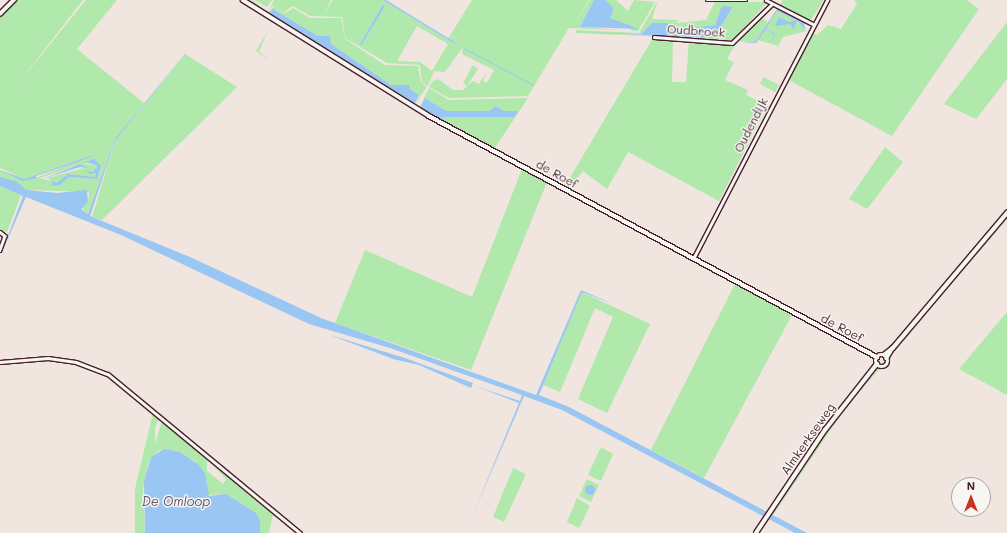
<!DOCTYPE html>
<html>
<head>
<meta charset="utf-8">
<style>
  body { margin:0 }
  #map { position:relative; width:1007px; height:533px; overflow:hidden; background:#f0e5df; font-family:Mali,sans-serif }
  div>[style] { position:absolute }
  .green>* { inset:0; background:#b1e8ab }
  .water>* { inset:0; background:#99c6f3 }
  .round { border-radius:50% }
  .roads { filter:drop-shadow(1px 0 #4a1f2b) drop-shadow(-1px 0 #4a1f2b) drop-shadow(0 1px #4a1f2b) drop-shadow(0 -1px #4a1f2b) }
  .street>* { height:2.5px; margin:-1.25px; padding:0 1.25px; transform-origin:1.25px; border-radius:1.25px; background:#f6f6f2 }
  .secondary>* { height:3.5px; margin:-1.75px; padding:0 1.75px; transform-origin:1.75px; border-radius:1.75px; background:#f6f6f2 }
  .secondary>.ring { margin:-1.75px; padding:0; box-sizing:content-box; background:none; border:3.5px solid #f6f6f2; border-radius:50% }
  span { translate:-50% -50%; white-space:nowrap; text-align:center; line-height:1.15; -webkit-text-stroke:3px #f6f6f2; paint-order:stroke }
  .street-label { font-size:12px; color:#4a1f2b }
  .water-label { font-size:13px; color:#625167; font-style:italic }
  .north { position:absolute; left:951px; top:477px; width:40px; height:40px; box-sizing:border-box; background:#f6f6f2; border:1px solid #b1a0a2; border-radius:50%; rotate:0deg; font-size:11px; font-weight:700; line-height:16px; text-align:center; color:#4a1f2b }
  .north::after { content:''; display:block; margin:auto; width:14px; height:18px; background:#c8321e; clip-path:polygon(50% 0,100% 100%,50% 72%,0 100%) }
</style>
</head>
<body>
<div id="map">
  <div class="green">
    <i style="clip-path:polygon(evenodd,16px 0,83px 0,17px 85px,86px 0,117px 0,77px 49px,144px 103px,114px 141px,88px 214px,81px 207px,88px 202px,89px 192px,26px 190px,0 177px,0 170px,22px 181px,36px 178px,99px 152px,25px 179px,0 168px,0 15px,16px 0,89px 160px,101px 166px,97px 179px,69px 177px,62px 183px,49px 186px,54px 185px,50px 181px,40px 178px,80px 164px,84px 168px,47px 178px,57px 183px,70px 174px,95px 177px,96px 173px,86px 172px,94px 172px,98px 166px,86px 164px,89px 160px)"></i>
    <i style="clip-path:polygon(evenodd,253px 0,267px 12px,274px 7px,285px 13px,293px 8px,310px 18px,341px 18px,345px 39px,385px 65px,418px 66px,421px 82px,427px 87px,414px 105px,250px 3px,253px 0,273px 9px,318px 36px,330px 36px,331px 44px,391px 85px,410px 85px,411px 90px,419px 95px,415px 103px,270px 14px,273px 9px)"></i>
    <i style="clip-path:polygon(255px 0,272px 0,267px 7px)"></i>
    <i style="clip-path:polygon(evenodd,274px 0,331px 0,324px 14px,333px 0,383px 0,450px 41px,461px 46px,448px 39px,472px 0,589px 0,574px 25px,590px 0,594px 0,580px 27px,633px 31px,610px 18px,614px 9px,606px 0,616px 0,628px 11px,634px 0,655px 2px,638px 31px,569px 28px,528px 96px,449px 98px,429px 87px,433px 81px,438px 79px,453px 90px,463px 90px,473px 81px,479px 84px,486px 73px,483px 81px,487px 83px,494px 70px,462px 54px,463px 47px,445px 72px,434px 71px,428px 86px,422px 82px,420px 65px,387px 63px,345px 38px,342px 17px,310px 16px,293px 6px,284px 12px,273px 6px,270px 9px,274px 0,384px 5px,385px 6px,361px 46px,360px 44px,384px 5px,274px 0,417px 26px,448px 44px,432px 71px,420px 62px,397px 61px,417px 26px)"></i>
    <i style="clip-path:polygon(evenodd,658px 0,652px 19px,678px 20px,677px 23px,706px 20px,715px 2px,768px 2px,732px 40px,576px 33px,576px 30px,639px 33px,658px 0,733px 8px,714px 38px,611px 34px,641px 34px,650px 25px,671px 30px,715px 25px,720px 13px,733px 8px)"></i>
    <i style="clip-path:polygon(783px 0,824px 0,810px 21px,779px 6px)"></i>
    <i style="clip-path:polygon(854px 0,967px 0,979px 9px,892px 136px,787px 79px,811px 33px,817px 35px,828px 25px,841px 29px,857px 4px)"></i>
    <i style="clip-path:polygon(777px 11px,796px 20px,788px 22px,779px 17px,779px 23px,775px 23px,790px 24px,794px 30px,797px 20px,806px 31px,783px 37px,778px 46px,758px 40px,766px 29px,774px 33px,772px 38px,775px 34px,779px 36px,766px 28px)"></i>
    <i style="clip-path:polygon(760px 17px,768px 22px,754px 43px,739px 41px)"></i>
    <i style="clip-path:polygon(1007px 22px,1007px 79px,987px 105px,976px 119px,944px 104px)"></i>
    <i style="clip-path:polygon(268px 31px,259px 51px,268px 60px,256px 51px)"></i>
    <i style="clip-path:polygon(653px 38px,673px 39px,672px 82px,686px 82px,689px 40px,735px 45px,727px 59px,734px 62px,725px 80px,748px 90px,746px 95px,768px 105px,719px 201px,628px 152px,607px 189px,583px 171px,569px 188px,565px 186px)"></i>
    <i style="clip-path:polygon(185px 54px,237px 87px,102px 220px,92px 217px,115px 141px)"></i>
    <i style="clip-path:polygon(473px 65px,478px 69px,467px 86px,463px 83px)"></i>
    <i style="clip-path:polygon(763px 77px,779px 85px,775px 92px,760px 84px)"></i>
    <i style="clip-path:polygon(evenodd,429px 88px,449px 100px,528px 98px,494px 149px,419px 109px,429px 88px,425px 98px,446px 111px,489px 111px,496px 106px,504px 111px,517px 111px,514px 117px,440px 117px,454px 125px,420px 107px,425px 98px)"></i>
    <i style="clip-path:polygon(885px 147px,903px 162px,867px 209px,849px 199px)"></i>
    <i style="clip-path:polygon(522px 169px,547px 182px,471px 370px,335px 323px,365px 250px,472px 297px)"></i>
    <i style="clip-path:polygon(0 186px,21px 195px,7px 232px,0 230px)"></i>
    <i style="clip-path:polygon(1007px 217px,1007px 219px,892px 353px)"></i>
    <i style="clip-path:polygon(735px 284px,792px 315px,704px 478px,651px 450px)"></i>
    <i style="clip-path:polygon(582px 292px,650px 324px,607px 413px,578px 399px,613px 317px,595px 308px,560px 392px,543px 385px)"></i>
    <i style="clip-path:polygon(1007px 312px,1007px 395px,959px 369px)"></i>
    <i style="clip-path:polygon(891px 354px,890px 363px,888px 367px,878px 371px,841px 412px,877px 370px,887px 366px)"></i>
    <i style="clip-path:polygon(153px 413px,159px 419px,155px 427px,155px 444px,162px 421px,207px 460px,207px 471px,223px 484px,226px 479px,211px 463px,273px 515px,269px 533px,260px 533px,260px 520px,256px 513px,226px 494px,208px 495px,206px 479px,195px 461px,165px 449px,158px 451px,149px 461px,143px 489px,145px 533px,135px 533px,135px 489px)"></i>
    <i style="clip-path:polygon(837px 415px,840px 416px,773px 515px,770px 514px)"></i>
    <i style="clip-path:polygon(601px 447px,613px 454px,601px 481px,588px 475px)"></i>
    <i style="clip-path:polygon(513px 468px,526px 474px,504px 522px,493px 517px)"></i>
    <i style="clip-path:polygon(587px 479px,599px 485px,591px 502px,579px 496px)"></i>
    <i style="clip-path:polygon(577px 498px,590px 506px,579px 528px,567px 522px)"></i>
  </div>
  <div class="water">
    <i style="clip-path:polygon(383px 0,386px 0,461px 46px,450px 41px)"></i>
    <i style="clip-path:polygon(594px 0,606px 0,614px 9px,610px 18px,639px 29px,580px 27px)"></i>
    <i style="clip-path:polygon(383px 5px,385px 6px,361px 46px,360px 44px)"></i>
    <i style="clip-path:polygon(722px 6px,733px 7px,714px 38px,577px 32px,641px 34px,652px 23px,667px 23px,671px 30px,715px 25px)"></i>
    <i style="clip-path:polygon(273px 9px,318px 36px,330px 36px,331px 44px,391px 85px,410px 85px,410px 89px,419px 95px,415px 103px,269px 14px)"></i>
    <i style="clip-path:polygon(777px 9px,804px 23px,805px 30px,797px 20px,794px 30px,790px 24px,775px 26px,779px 17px,789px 22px,796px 20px,777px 11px,766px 28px,779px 36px,775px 34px,771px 43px,774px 34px,766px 29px,756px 43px,740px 42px,755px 42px)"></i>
    <i style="clip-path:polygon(191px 46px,115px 141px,90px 216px,190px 257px,321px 318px,536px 395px,581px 290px,613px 304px,582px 292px,539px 395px,569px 407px,807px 533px,795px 533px,562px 410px,524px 396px,471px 519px,519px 403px,475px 386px,520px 401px,522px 395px,390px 348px,309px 324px,121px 235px,26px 197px,0 257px,23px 196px,0 186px,0 177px,17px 182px,26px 190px,57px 193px,87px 190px,88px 202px,81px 209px,88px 214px,115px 139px)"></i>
    <i style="clip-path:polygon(464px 48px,534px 85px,534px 86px,464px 49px)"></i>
    <i style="clip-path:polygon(425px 98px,446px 111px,489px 111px,496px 106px,504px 111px,518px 111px,514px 117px,441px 117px,453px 126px,420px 107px)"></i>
    <i style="clip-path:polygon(100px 152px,77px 162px,36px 176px,37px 178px,22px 181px,0 170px,25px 179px)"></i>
    <i style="clip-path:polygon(94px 159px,101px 166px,97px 179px,69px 177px,60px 185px,49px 186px,53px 184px,50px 180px,57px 183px,68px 174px,95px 177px,96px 173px,90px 174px,86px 171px,93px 172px,98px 166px,85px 162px)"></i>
    <i style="clip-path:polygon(80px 164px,88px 168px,80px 167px,42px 179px)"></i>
    <i style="clip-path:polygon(330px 335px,405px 358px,473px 383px,471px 388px,419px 365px,393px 359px)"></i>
    <i style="clip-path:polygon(164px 449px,180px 452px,199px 465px,205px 473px,209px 496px,226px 494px,256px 513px,260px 520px,260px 533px,145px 533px,144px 482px,151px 457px)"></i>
    <i class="round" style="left:585px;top:485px;width:10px;height:10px"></i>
  </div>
  <div class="roads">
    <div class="street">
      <i style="left:707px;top:0;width:39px"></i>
      <i style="left:766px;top:0;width:53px;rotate:27.1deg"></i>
      <i style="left:654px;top:37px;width:78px;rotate:4.4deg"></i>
      <i style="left:732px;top:43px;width:56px;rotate:-44.3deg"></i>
      <i style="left:0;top:232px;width:6px;rotate:39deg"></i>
      <i style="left:5px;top:236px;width:15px;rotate:110deg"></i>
      <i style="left:693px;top:259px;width:292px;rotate:-62.6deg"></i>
      <i style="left:0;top:362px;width:48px;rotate:-4.8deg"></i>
      <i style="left:48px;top:358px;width:28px;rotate:8deg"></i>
      <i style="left:76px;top:362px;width:34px;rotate:21deg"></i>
      <i style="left:108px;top:374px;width:249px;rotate:39.6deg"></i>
    </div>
    <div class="secondary">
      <i style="left:243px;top:0;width:219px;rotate:31.9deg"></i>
      <i style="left:429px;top:116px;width:509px;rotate:28.28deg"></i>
      <i style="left:0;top:14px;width:20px;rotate:-45deg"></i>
      <i style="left:893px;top:348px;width:177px;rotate:-49.8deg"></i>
      <i class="ring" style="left:876px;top:355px;width:8.5px;height:8.5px"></i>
      <i style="left:884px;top:355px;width:11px;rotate:-38deg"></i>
      <i style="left:893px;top:348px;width:12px;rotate:121deg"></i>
      <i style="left:756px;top:533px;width:124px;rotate:-56.2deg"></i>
      <i style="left:825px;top:430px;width:84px;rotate:-51.8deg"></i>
    </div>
  </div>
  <div class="street-label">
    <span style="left:696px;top:31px;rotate:4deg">Oudbroek</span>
    <span style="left:751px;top:125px;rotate:-63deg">Oudendijk</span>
    <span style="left:557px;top:174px;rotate:29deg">de Roef</span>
    <span style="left:842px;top:328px;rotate:28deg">de Roef</span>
    <span style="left:808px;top:439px;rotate:-55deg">Almkerkseweg</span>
  </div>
  <div class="water-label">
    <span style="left:176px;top:501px">De Omloop</span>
  </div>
  <div class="north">N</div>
</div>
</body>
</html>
